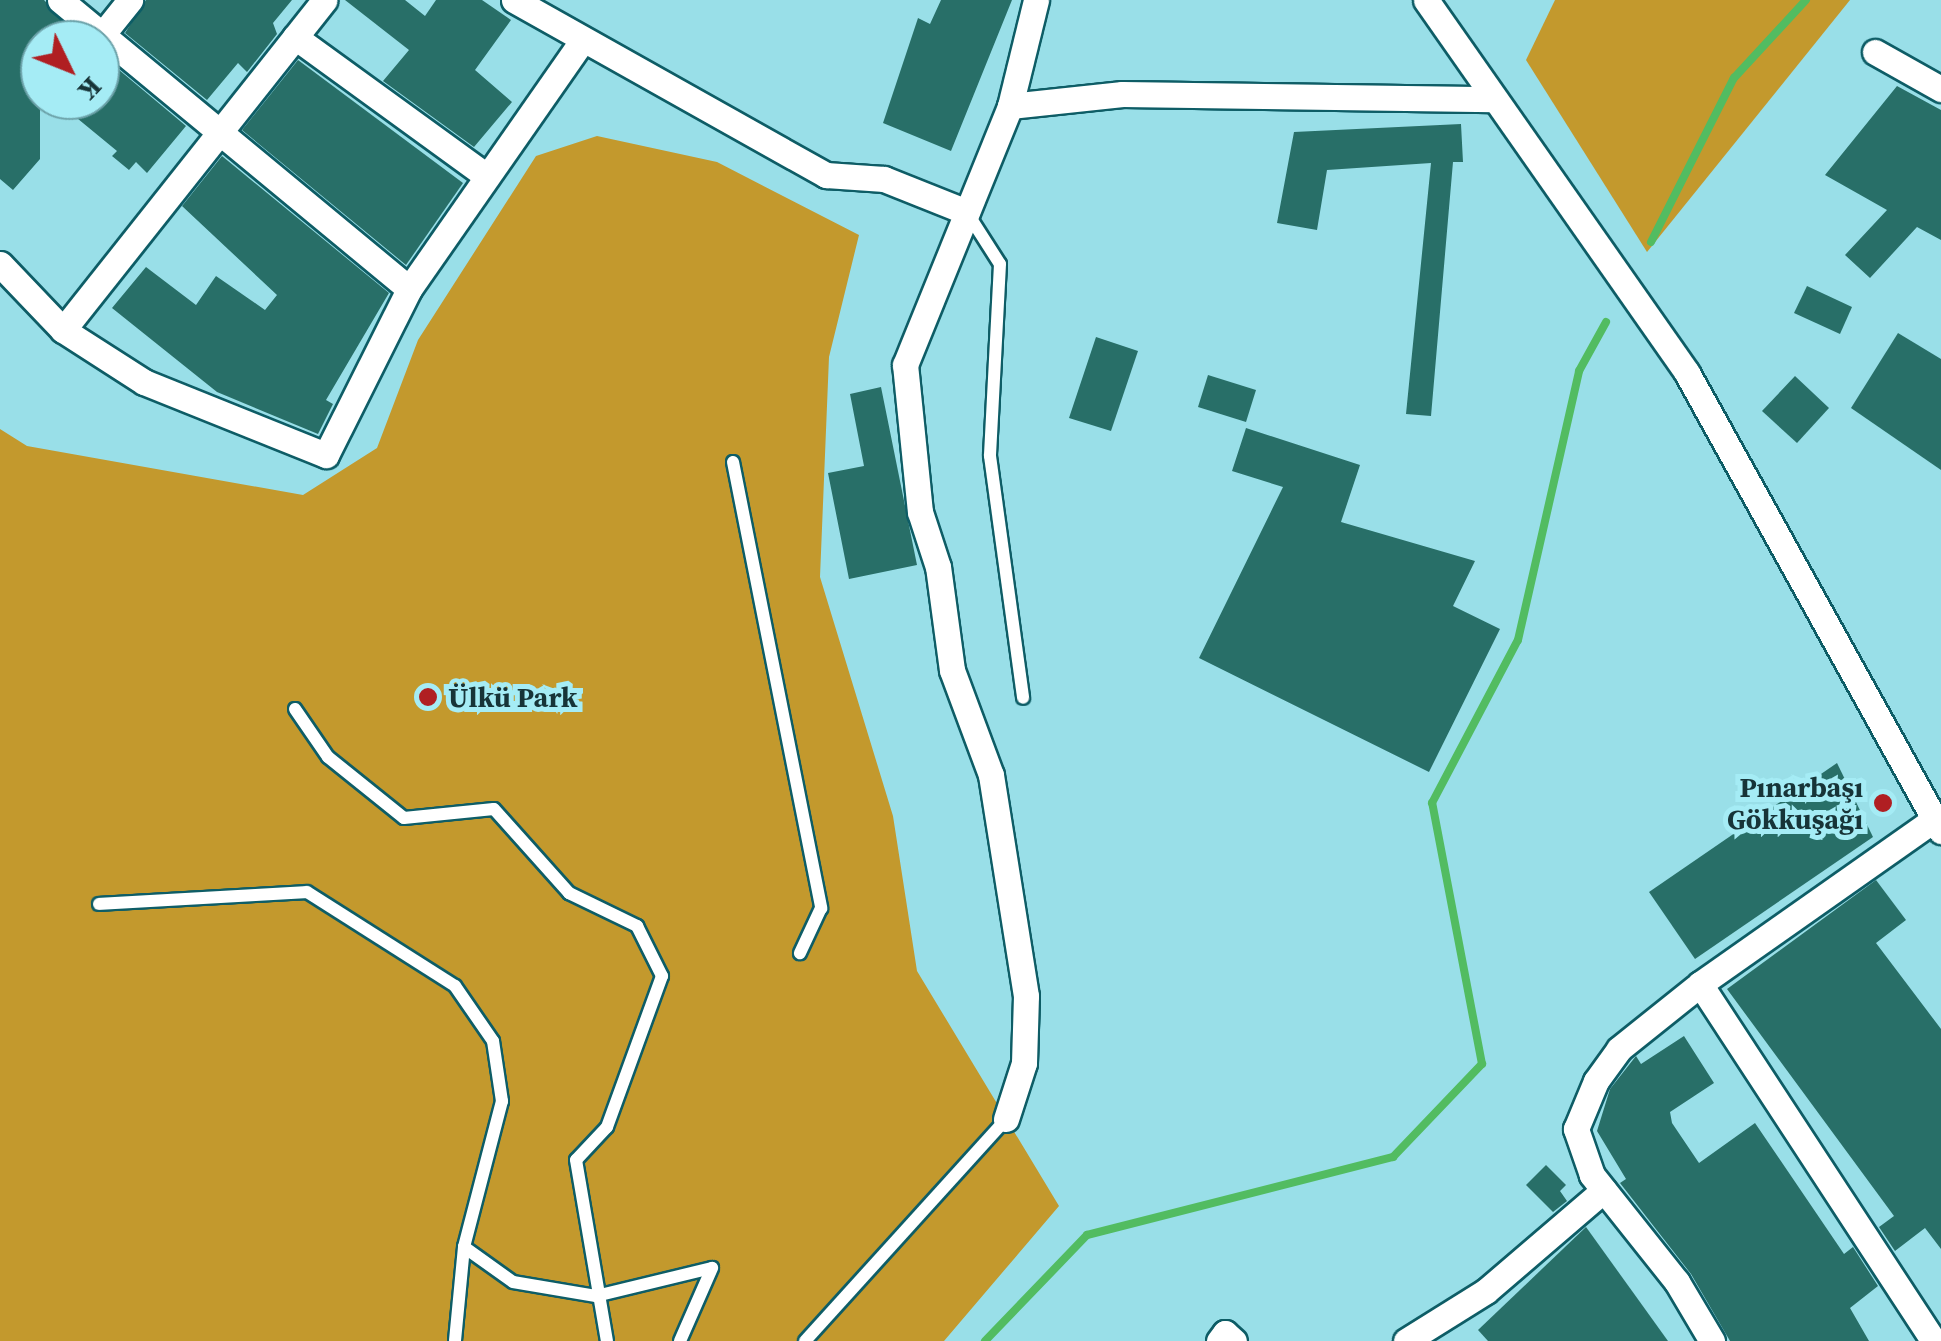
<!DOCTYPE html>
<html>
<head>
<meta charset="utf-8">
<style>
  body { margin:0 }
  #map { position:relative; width:1941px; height:1341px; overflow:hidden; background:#99dfe8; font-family:"Source Serif 4",serif }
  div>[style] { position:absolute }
  .green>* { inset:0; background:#c3992d }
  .stream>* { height:8px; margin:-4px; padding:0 4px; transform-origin:4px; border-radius:4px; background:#52bc61 }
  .building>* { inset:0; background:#286f68 }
  .roads { filter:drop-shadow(2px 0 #0e5d66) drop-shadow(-2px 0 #0e5d66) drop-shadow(0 2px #0e5d66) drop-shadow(0 -2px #0e5d66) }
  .lane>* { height:12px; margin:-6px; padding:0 6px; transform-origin:6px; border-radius:6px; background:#fff }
  .street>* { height:25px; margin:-12.5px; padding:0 12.5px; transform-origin:12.5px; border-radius:12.5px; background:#fff }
  .dots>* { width:28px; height:28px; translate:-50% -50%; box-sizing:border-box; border:5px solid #a5ecf5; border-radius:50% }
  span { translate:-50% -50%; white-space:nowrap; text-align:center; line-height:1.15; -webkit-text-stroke:10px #a5ecf5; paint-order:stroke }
  .poi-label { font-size:28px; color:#173438; font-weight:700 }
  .left { translate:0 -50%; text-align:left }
  .right { translate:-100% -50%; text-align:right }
  .north { position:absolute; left:20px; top:20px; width:100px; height:100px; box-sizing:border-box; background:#a5ecf5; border:2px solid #6ca2a9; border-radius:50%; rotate:133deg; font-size:28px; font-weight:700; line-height:40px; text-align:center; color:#173438 }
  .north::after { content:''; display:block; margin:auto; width:35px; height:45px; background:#b01f22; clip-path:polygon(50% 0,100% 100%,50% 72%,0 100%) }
</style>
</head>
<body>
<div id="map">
  <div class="green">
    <i style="clip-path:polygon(1555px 0,1850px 0,1647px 252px,1526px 60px)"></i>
    <i style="clip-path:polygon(597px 136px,717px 162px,859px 235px,829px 357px,820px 577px,893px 816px,917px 971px,1059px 1206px,944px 1341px,0 1341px,0 429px,27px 446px,303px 495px,377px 448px,418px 340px,536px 156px)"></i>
  </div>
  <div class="stream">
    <i style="left:1651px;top:242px;width:184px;rotate:-63.2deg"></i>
    <i style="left:1734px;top:78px;width:106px;rotate:-47.3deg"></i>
    <i style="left:985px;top:1341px;width:147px;rotate:-46.1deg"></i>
    <i style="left:1087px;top:1235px;width:316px;rotate:-14.3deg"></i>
    <i style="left:1393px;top:1157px;width:129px;rotate:-46.3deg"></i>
    <i style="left:1482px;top:1064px;width:266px;rotate:-100.8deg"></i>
    <i style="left:1432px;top:803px;width:184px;rotate:-62.2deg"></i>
    <i style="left:1518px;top:640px;width:276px;rotate:-77.2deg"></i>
    <i style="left:1579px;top:371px;width:56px;rotate:-61.1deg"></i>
  </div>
  <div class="building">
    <i style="clip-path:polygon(0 0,44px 0,83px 40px,40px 40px,40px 159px,13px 190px,0 179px)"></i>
    <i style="clip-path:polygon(146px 0,292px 0,273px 23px,277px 34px,247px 72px,238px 63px,207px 100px,125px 33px)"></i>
    <i style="clip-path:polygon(345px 0,405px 0,425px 16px,436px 0,482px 0,511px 20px,475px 70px,512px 102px,474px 147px,383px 81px,409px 50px)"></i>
    <i style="clip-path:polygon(941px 0,1012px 0,951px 151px,883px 123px,918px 18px,930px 24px)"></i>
    <i style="clip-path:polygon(100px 54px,186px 126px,147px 173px,136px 162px,129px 170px,112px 156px,117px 151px,55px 100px,100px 100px)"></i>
    <i style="clip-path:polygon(298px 60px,463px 183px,406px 265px,242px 130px)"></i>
    <i style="clip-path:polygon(1897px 86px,1941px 110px,1941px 240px,1917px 227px,1870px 278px,1845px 255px,1887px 210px,1825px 175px)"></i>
    <i style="clip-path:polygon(1461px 124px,1463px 162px,1453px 162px,1431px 416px,1406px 414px,1431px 163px,1327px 170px,1317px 230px,1277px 223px,1294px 132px)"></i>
    <i style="clip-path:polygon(222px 156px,389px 293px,326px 400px,333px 404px,318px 434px,217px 392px,112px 308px,146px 267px,196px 305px,216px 276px,265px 310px,277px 295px,182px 206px)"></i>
    <i style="clip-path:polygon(1807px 286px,1852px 307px,1840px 334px,1794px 313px)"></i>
    <i style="clip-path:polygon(1898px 333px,1941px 359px,1941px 470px,1851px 408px)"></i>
    <i style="clip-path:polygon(1096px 337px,1138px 351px,1111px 431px,1069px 418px)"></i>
    <i style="clip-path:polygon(1208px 375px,1256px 390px,1246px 422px,1198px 407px)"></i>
    <i style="clip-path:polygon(1795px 376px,1829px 408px,1797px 443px,1762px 411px)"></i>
    <i style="clip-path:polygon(881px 387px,917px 565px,849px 579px,828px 473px,864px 466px,850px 394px)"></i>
    <i style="clip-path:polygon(1246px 428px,1360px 465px,1341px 522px,1475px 561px,1453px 606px,1500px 629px,1429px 772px,1199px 658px,1283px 487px,1232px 471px)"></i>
    <i style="clip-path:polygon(1837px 763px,1873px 837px,1695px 959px,1649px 892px)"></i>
    <i style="clip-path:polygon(1876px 880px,1906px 920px,1876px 943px,1941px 1029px,1941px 1249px,1925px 1228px,1895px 1251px,1879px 1227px,1894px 1216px,1727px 989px)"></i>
    <i style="clip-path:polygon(1684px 1036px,1714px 1083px,1670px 1112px,1672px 1123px,1699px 1163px,1755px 1123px,1844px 1254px,1853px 1247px,1878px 1286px,1850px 1308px,1869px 1341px,1730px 1341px,1691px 1274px,1620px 1183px,1626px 1179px,1597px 1131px,1610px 1089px,1636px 1056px,1641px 1064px)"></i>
    <i style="clip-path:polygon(1546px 1165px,1566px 1185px,1560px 1191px,1567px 1201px,1553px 1212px,1526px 1185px)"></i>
    <i style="clip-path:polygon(1586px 1227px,1668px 1341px,1488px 1341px,1478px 1330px)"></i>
  </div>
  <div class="roads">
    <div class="lane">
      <i style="left:968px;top:214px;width:59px;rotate:57.4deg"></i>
      <i style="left:1000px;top:264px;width:192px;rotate:93deg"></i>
      <i style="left:990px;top:456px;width:244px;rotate:82.2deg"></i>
      <i style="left:733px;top:462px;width:455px;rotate:78.8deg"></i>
      <i style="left:821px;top:908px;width:50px;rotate:115deg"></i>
      <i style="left:295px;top:709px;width:58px;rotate:55.5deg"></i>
      <i style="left:328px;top:757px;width:97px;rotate:38.8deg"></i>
      <i style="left:404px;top:818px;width:90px;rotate:-5.7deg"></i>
      <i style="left:494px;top:809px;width:113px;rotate:48.2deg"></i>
      <i style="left:569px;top:893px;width:76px;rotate:25.9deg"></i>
      <i style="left:637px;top:926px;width:56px;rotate:63.4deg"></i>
      <i style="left:662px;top:976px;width:161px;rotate:110deg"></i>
      <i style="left:607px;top:1127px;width:45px;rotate:133.2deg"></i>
      <i style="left:576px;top:1160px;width:184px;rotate:80.3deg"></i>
      <i style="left:99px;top:904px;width:208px;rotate:-3.3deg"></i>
      <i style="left:307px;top:892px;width:175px;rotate:32.4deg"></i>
      <i style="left:455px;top:986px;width:67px;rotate:55.4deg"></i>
      <i style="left:493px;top:1041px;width:61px;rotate:81.5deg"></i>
      <i style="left:502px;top:1101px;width:151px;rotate:104.6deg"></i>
      <i style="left:464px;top:1247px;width:94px;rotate:95.5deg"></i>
      <i style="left:464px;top:1247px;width:60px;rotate:35.5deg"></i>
      <i style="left:513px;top:1282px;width:84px;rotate:9.6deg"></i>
      <i style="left:596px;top:1296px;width:119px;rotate:-13.6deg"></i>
      <i style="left:680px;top:1341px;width:80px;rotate:-66.3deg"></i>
      <i style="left:805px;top:1341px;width:299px;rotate:-47.8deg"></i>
    </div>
    <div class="street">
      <i style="left:60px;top:0;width:453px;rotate:39.6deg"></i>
      <i style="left:514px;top:0;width:358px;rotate:29.3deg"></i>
      <i style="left:826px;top:175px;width:58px;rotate:3.9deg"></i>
      <i style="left:884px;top:179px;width:89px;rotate:21.7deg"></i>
      <i style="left:1426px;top:0;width:455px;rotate:55deg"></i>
      <i style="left:1687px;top:373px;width:524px;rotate:60.99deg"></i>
      <i style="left:102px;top:35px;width:45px;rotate:-51.3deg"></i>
      <i style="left:295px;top:37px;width:236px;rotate:36deg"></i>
      <i style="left:1875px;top:52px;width:76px;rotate:29.3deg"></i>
      <i style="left:1010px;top:106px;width:113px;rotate:-6.1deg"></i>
      <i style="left:1122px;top:94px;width:372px;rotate:0.8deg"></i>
      <i style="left:0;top:264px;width:91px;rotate:46.3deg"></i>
      <i style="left:63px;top:330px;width:96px;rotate:32.7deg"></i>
      <i style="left:144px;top:382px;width:196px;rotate:21.9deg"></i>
      <i style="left:326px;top:455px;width:186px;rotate:-63.4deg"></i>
      <i style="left:409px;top:289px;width:301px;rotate:-55.1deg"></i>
      <i style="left:63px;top:330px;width:421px;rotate:-51.6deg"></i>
      <i style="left:1700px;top:984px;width:427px;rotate:56.8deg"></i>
      <i style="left:1006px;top:1119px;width:59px;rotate:-72.2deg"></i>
      <i style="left:1024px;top:1063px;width:67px;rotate:-88.3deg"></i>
      <i style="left:1026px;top:996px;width:224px;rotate:-99deg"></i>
      <i style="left:991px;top:775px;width:112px;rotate:-110.4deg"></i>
      <i style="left:952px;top:670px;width:104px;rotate:-97.7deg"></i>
      <i style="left:938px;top:567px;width:58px;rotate:-108.1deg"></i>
      <i style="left:920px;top:512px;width:148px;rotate:-95.8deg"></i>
      <i style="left:905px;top:365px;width:279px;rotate:-67.9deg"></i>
      <i style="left:1010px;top:106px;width:109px;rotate:-76.2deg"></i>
      <i style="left:1219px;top:1341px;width:10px;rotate:-53deg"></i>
      <i style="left:1225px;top:1333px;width:12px;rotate:42deg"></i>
      <i style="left:1406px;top:1341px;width:94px;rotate:-32deg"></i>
      <i style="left:1486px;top:1291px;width:155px;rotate:-40.6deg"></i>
      <i style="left:1712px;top:1341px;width:69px;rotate:-120.7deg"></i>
      <i style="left:1677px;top:1282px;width:137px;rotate:-128.5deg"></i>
      <i style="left:1592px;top:1175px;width:49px;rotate:-109.2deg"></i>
      <i style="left:1576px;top:1129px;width:52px;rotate:-67.4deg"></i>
      <i style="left:1596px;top:1081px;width:39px;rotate:-54deg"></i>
      <i style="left:1619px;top:1049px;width:104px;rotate:-38.7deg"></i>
      <i style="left:1700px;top:984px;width:287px;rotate:-35.1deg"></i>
    </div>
  </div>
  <div class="dots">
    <i style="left:428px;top:697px;background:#b01f22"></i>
    <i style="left:1883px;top:803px;background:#b01f22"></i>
  </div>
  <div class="poi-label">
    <span class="left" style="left:448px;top:697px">Ülkü Park</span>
    <span class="right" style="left:1863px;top:803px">Pınarbaşı<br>Gökkuşağı</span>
  </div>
  <div class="north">K</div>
</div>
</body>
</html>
